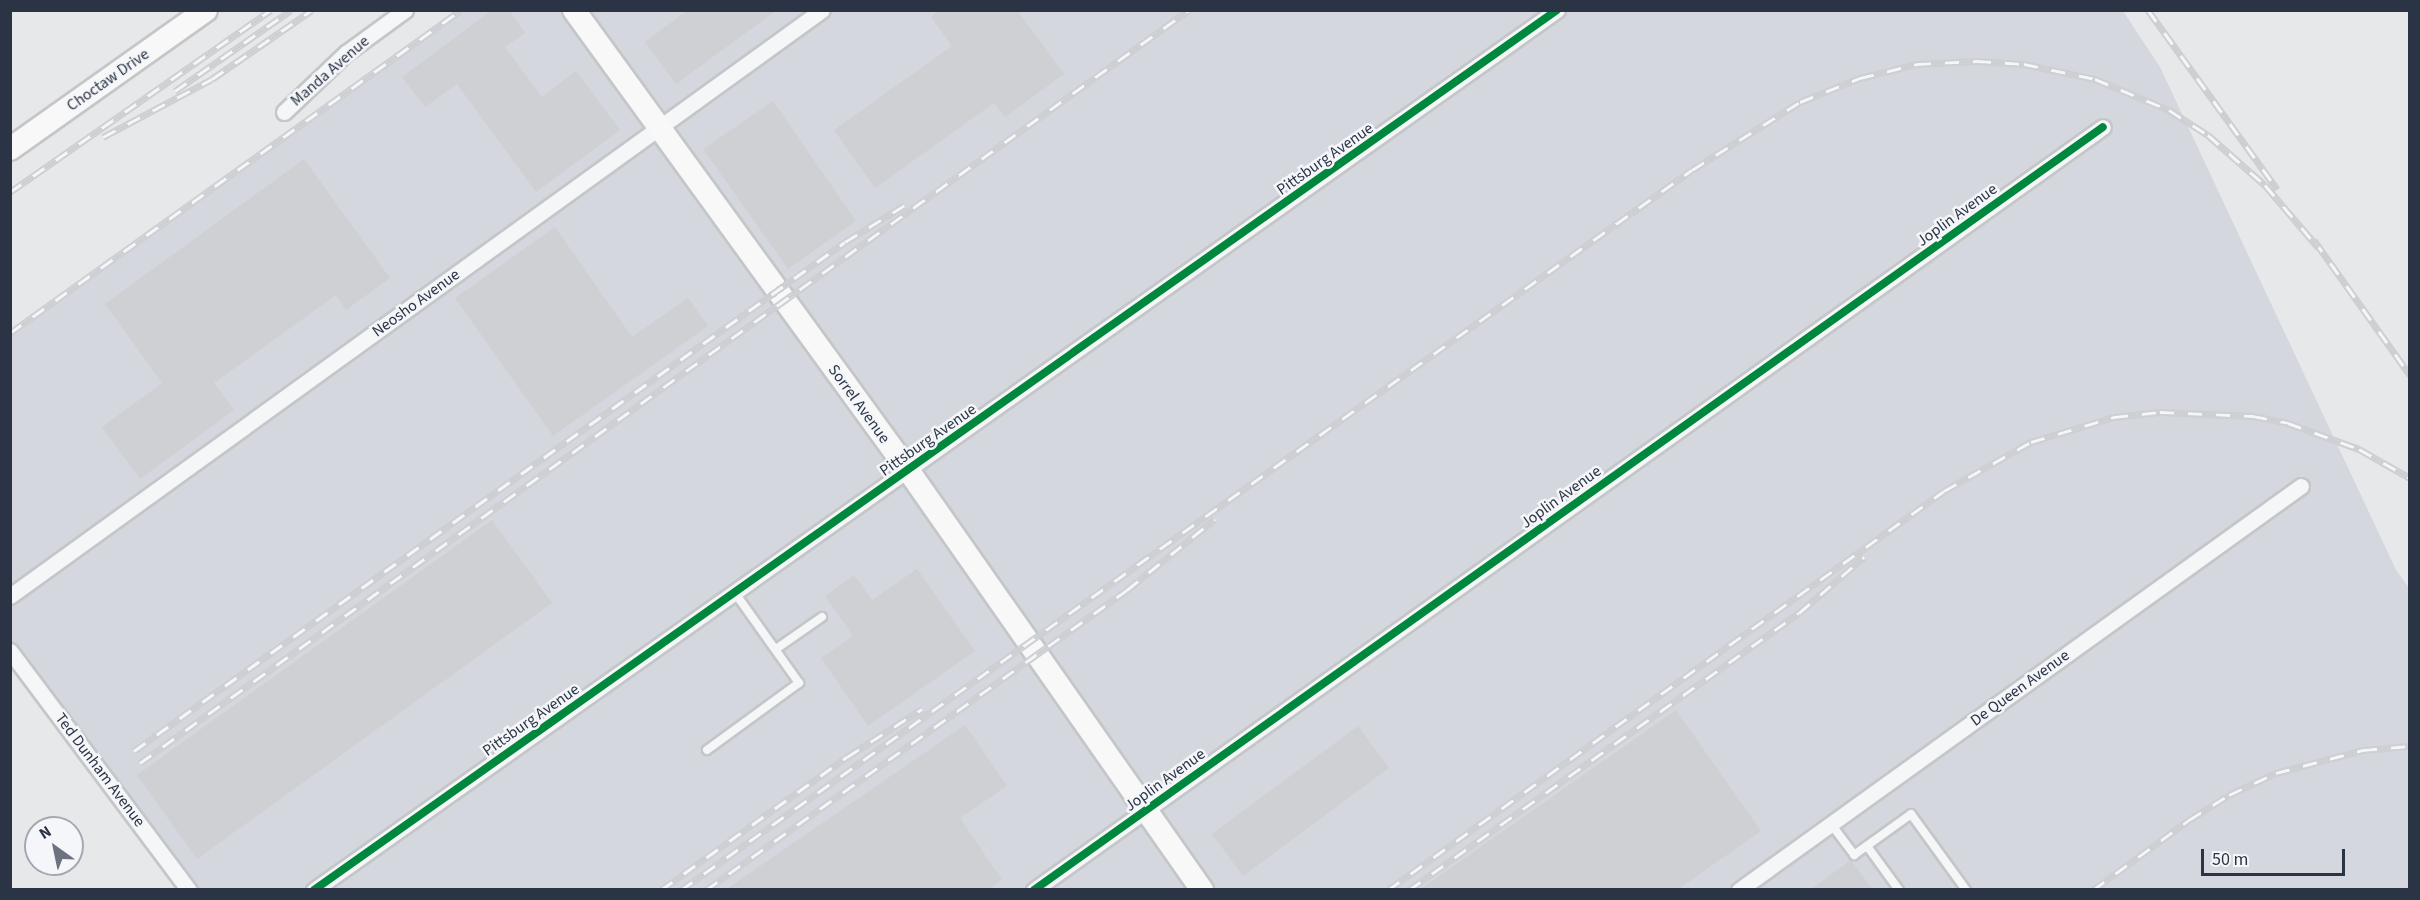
<!DOCTYPE html>
<html>
<head>
<meta charset="utf-8">
<style>
  body { margin:0 }
  #map { position:relative; width:2420px; height:900px; overflow:hidden; background:#e6e8ea; font-family:"Source Sans 3",sans-serif }
  div>[style] { position:absolute }
  .built>* { inset:0; background:#d4d7dd }
  .building>* { inset:0; background:#ced0d3 }
  .roads { filter:drop-shadow(2px 0 #c4c6c8) drop-shadow(-2px 0 #c4c6c8) drop-shadow(0 2px #c4c6c8) drop-shadow(0 -2px #c4c6c8) }
  .lane>* { height:8px; margin:-4px; padding:0 4px; transform-origin:4px; border-radius:4px; background:#f5f6f7 }
  .street>* { height:15px; margin:-7.5px; padding:0 7.5px; transform-origin:7.5px; border-radius:7.5px; background:#f5f6f7 }
  .secondary>* { height:22px; margin:-11px; padding:0 11px; transform-origin:11px; border-radius:11px; background:#f8f8f8 }
  .rail>* { height:7px; margin-top:-3.5px; transform-origin:0; background:repeating-linear-gradient(90deg,#f4f6f9 0 14px,#cecfd2 0 28px); box-sizing:border-box; border-block:2px solid #cecfd2 }
  .cycleway>* { height:8px; margin:-4px; padding:0 4px; transform-origin:4px; border-radius:4px; background:#00873e }
  span { translate:-50% -50%; white-space:nowrap; text-align:center; line-height:1.15; -webkit-text-stroke:5px #f4f6f9; paint-order:stroke }
  .street-label { font-size:16px; color:#2b3445 }
  .frame { position:absolute; inset:0; border:12px solid #2b3445; pointer-events:none }
  .north { position:absolute; left:24px; top:816px; width:60px; height:60px; box-sizing:border-box; background:#f4f6f9; border:2px solid #a4a8b1; border-radius:50%; rotate:327deg; font-size:16px; font-weight:700; line-height:24px; text-align:center; color:#2b3445 }
  .north::after { content:''; display:block; margin:auto; width:21px; height:27px; background:#6c737f; clip-path:polygon(50% 0,100% 100%,50% 72%,0 100%) }
  .scale { position:absolute; left:2201px; top:849px; width:144px; height:27px; box-sizing:border-box; border:3px solid #2b3445; border-top:0; padding-left:8px; font-size:18px; line-height:21px; white-space:nowrap; color:#2b3445; -webkit-text-stroke:4px #f4f6f9; paint-order:stroke }
</style>
</head>
<body>
<div id="map">
  <div class="built">
    <i style="clip-path:polygon(466px 11px,2123px 11px,2160px 67px,2396px 570px,2409px 588px,2409px 889px,189px 889px,11px 651px,11px 334px)"></i>
  </div>
  <div class="building">
    <i style="clip-path:polygon(492px 10px,509px 10px,525px 33px,505px 47px,542px 97px,576px 71px,620px 130px,536px 192px,457px 84px,425px 107px,402px 77px)"></i>
    <i style="clip-path:polygon(688px 10px,777px 10px,676px 84px,645px 42px)"></i>
    <i style="clip-path:polygon(939px 10px,1017px 10px,1064px 74px,1005px 117px,994px 103px,875px 188px,834px 130px,952px 46px,931px 17px)"></i>
    <i style="clip-path:polygon(773px 101px,856px 221px,788px 269px,703px 149px)"></i>
    <i style="clip-path:polygon(304px 159px,390px 278px,346px 310px,336px 295px,214px 383px,234px 410px,140px 479px,102px 427px,162px 383px,105px 304px)"></i>
    <i style="clip-path:polygon(555px 227px,632px 337px,688px 298px,708px 326px,553px 436px,455px 298px)"></i>
    <i style="clip-path:polygon(492px 520px,552px 603px,197px 859px,137px 775px)"></i>
    <i style="clip-path:polygon(917px 569px,975px 651px,868px 726px,821px 658px,853px 636px,825px 596px,854px 575px,872px 600px)"></i>
    <i style="clip-path:polygon(1676px 710px,1761px 831px,1677px 890px,1419px 890px)"></i>
    <i style="clip-path:polygon(965px 725px,1007px 786px,960px 818px,1002px 880px,988px 890px,725px 890px)"></i>
    <i style="clip-path:polygon(1358px 726px,1389px 768px,1243px 876px,1212px 834px)"></i>
    <i style="clip-path:polygon(1851px 860px,1873px 890px,1810px 890px)"></i>
  </div>
  <div class="roads">
    <div class="lane">
      <i style="left:776px;top:649px;width:56px;rotate:-34.8deg"></i>
      <i style="left:707px;top:750px;width:114px;rotate:-36.1deg"></i>
      <i style="left:799px;top:683px;width:110px;rotate:-125.4deg"></i>
      <i style="left:1831px;top:824px;width:39px;rotate:53deg"></i>
      <i style="left:1854px;top:855px;width:70px;rotate:-35.7deg"></i>
      <i style="left:1911px;top:814px;width:94px;rotate:54.1deg"></i>
      <i style="left:1867px;top:846px;width:54px;rotate:54deg"></i>
    </div>
    <div class="street">
      <i style="left:284px;top:112px;width:86px;rotate:-43.6deg"></i>
      <i style="left:346px;top:53px;width:73px;rotate:-36.1deg"></i>
      <i style="left:10px;top:596px;width:1001px;rotate:-35.82deg"></i>
      <i style="left:10px;top:651px;width:299px;rotate:53.2deg"></i>
      <i style="left:314px;top:890px;width:1523px;rotate:-35.3deg"></i>
      <i style="left:1034px;top:890px;width:1313px;rotate:-35.52deg"></i>
      <i style="left:1739px;top:890px;width:692px;rotate:-35.71deg"></i>
    </div>
    <div class="secondary">
      <i style="left:574px;top:10px;width:568px;rotate:54.02deg"></i>
      <i style="left:908px;top:470px;width:513px;rotate:55.01deg"></i>
      <i style="left:10px;top:149px;width:240px;rotate:-35.3deg"></i>
    </div>
  </div>
  <div class="rail">
    <i style="left:2148px;top:10px;width:221px;rotate:54.2deg"></i>
    <i style="left:175px;top:91px;width:141px;rotate:-34.9deg"></i>
    <i style="left:103px;top:137px;width:123px;rotate:-28deg"></i>
    <i style="left:212px;top:79px;width:121px;rotate:-34.6deg"></i>
    <i style="left:10px;top:192px;width:318px;rotate:-34.9deg"></i>
    <i style="left:2314px;top:240px;width:166px;rotate:54.6deg"></i>
    <i style="left:10px;top:333px;width:555px;rotate:-35.61deg"></i>
    <i style="left:134px;top:751px;width:874px;rotate:-35.6deg"></i>
    <i style="left:845px;top:242px;width:70px;rotate:-31.7deg"></i>
    <i style="left:140px;top:763px;width:1291px;rotate:-35.67deg"></i>
    <i style="left:661px;top:890px;width:229px;rotate:-35.6deg"></i>
    <i style="left:847px;top:757px;width:89px;rotate:-32.6deg"></i>
    <i style="left:681px;top:890px;width:1241px;rotate:-35.46deg"></i>
    <i style="left:1692px;top:170px;width:128px;rotate:-32.2deg"></i>
    <i style="left:1800px;top:102px;width:65px;rotate:-21.8deg"></i>
    <i style="left:1860px;top:78px;width:59px;rotate:-13.8deg"></i>
    <i style="left:1917px;top:64px;width:60px;rotate:-2.9deg"></i>
    <i style="left:1977px;top:61px;width:47px;rotate:3.7deg"></i>
    <i style="left:2024px;top:64px;width:73px;rotate:11.9deg"></i>
    <i style="left:2095px;top:79px;width:80px;rotate:22.7deg"></i>
    <i style="left:2169px;top:110px;width:46px;rotate:32.7deg"></i>
    <i style="left:2208px;top:135px;width:76px;rotate:41.3deg"></i>
    <i style="left:2265px;top:185px;width:82px;rotate:49.5deg"></i>
    <i style="left:706px;top:890px;width:517px;rotate:-35.47deg"></i>
    <i style="left:1127px;top:590px;width:113px;rotate:-38.9deg"></i>
    <i style="left:1388px;top:890px;width:684px;rotate:-35.66deg"></i>
    <i style="left:1944px;top:491px;width:100px;rotate:-29.4deg"></i>
    <i style="left:2031px;top:442px;width:87px;rotate:-16.8deg"></i>
    <i style="left:2114px;top:417px;width:46px;rotate:-6.2deg"></i>
    <i style="left:2160px;top:412px;width:93px;rotate:2.5deg"></i>
    <i style="left:2253px;top:416px;width:36px;rotate:11deg"></i>
    <i style="left:2288px;top:423px;width:76px;rotate:20.1deg"></i>
    <i style="left:2359px;top:449px;width:59px;rotate:29.6deg"></i>
    <i style="left:1409px;top:890px;width:478px;rotate:-35.4deg"></i>
    <i style="left:1799px;top:613px;width:86px;rotate:-40.7deg"></i>
    <i style="left:2093px;top:890px;width:119px;rotate:-36.1deg"></i>
    <i style="left:2189px;top:820px;width:47px;rotate:-32deg"></i>
    <i style="left:2229px;top:795px;width:52px;rotate:-25.1deg"></i>
    <i style="left:2276px;top:773px;width:90px;rotate:-14.8deg"></i>
    <i style="left:2363px;top:750px;width:47px;rotate:-4.9deg"></i>
  </div>
  <div class="cycleway">
    <i style="left:314px;top:890px;width:1523px;rotate:-35.3deg"></i>
    <i style="left:1034px;top:890px;width:1313px;rotate:-35.52deg"></i>
  </div>
  <div class="street-label">
    <span style="left:330px;top:71px;rotate:-41deg">Manda Avenue</span>
    <span style="left:108px;top:80px;rotate:-35deg">Choctaw Drive</span>
    <span style="left:1325px;top:159px;rotate:-35deg">Pittsburg Avenue</span>
    <span style="left:1957px;top:215px;rotate:-36deg">Joplin Avenue</span>
    <span style="left:416px;top:303px;rotate:-36deg">Neosho Avenue</span>
    <span style="left:859px;top:404px;rotate:54deg">Sorrel Avenue</span>
    <span style="left:928px;top:440px;rotate:-35deg">Pittsburg Avenue</span>
    <span style="left:1561px;top:497px;rotate:-36deg">Joplin Avenue</span>
    <span style="left:2020px;top:688px;rotate:-36deg">De Queen Avenue</span>
    <span style="left:531px;top:720px;rotate:-35deg">Pittsburg Avenue</span>
    <span style="left:100px;top:770px;rotate:53deg">Ted Dunham Avenue</span>
    <span style="left:1165px;top:780px;rotate:-36deg">Joplin Avenue</span>
  </div>
  <div class="frame"></div>
  <div class="north">N</div>
  <div class="scale">50 m</div>
</div>
</body>
</html>
